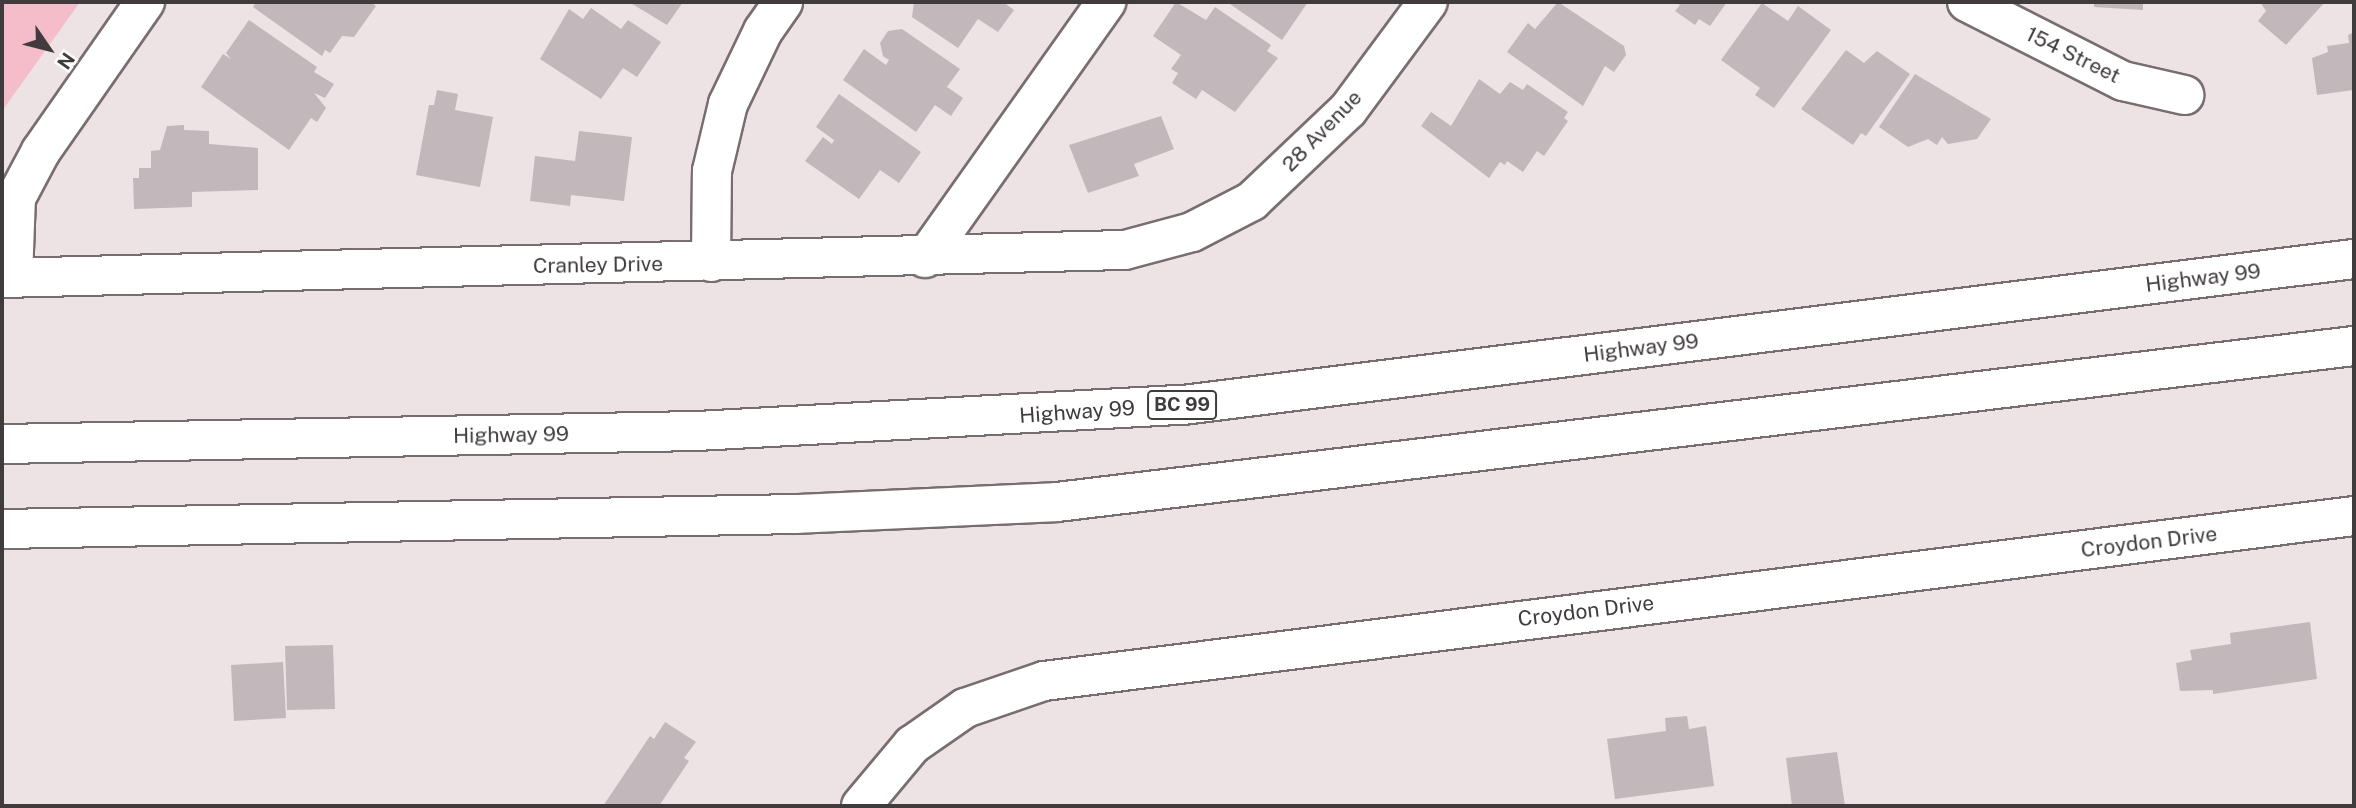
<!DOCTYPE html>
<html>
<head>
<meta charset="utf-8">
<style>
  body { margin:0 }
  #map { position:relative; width:2356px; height:808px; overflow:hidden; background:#ede2e4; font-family:"Public Sans",sans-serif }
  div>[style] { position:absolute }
  .green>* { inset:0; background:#f5bcca }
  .building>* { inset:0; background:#c2b7ba }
  .roads { filter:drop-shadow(2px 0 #786e71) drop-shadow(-2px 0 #786e71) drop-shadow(0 2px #786e71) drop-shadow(0 -2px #786e71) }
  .minor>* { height:38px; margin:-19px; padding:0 19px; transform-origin:19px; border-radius:19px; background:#fff }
  .highway>* { height:38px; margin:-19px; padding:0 19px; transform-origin:19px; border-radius:19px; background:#fff }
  span { translate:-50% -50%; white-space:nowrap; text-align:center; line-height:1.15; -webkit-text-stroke:7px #fff; paint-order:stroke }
  .shield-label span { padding:2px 5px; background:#fff; border:2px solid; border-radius:5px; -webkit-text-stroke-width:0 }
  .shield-label { font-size:19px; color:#403b3c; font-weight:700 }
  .street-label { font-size:21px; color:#403b3c }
  .frame { position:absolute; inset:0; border:4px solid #403b3c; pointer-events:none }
  .north { position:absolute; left:14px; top:14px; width:70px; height:70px; -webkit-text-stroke:5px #fff; paint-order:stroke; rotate:125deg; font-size:19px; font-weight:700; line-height:28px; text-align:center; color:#403b3c }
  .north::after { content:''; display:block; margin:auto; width:24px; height:32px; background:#403b3c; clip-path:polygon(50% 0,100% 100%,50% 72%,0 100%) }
</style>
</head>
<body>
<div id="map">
  <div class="green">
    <i style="clip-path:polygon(2px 2px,80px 2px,2px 111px)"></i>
  </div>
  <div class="building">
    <i style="clip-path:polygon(256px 2px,370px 2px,376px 6px,354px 37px,342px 36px,330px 53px,325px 50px,322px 56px,253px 7px)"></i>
    <i style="clip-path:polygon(629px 2px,683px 2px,667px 25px)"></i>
    <i style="clip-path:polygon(914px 2px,1003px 2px,1014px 10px,998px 32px,978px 19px,958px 48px,912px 17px)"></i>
    <i style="clip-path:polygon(1176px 2px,1206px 20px,1215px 7px,1271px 45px,1267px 51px,1278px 58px,1235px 112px,1202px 90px,1196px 99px,1172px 83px,1178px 73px,1171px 69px,1181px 55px,1153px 36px)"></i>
    <i style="clip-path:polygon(1227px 2px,1308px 2px,1282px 40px)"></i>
    <i style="clip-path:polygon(1558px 2px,1624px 46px,1626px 55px,1614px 72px,1605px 66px,1583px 106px,1507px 52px,1528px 23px,1535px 29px)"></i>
    <i style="clip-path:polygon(1675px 2px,1727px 2px,1710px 26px,1699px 19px,1695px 25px,1675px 11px,1680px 5px)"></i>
    <i style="clip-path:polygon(2094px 2px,2143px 2px,2143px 10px,2094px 7px)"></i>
    <i style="clip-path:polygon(2260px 2px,2325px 2px,2286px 45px,2258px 21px,2266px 11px)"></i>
    <i style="clip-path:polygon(1762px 3px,1788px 21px,1798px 6px,1831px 30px,1774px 108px,1755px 95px,1760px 88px,1721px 60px)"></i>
    <i style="clip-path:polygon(591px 8px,621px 29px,628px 20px,661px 42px,637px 77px,623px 68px,601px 99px,540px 59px,569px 9px,583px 19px)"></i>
    <i style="clip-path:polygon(249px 20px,317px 67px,314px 72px,334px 84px,325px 98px,314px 93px,326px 108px,317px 122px,311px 118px,289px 150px,201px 87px,223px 54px,231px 59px,226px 53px)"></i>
    <i style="clip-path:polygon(902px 29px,960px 69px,947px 87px,963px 98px,951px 116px,935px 105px,916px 132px,843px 80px,864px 49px,886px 65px,889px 60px,883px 56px,880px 43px,888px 31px)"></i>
    <i style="clip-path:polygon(2354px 32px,2354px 90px,2317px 95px,2312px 58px,2328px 52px,2327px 46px,2349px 43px,2348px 35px)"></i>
    <i style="clip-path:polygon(1846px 50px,1864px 63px,1877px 51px,1910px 74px,1866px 136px,1861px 133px,1853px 145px,1801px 109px)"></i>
    <i style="clip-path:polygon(1915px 74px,1991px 119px,1977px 139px,1948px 144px,1942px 137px,1937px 145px,1928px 139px,1908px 147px,1879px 127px)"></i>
    <i style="clip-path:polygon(1479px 79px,1500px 94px,1510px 82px,1523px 90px,1527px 84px,1568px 112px,1564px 118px,1568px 121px,1544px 156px,1537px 151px,1523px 172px,1507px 161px,1505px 165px,1500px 162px,1489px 178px,1421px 126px,1431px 112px,1451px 126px)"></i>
    <i style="clip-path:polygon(437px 90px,458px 94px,455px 110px,493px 117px,480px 187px,416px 175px,429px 105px,434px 105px)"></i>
    <i style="clip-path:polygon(839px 94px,921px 152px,899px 183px,880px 170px,859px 199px,805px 161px,823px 137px,832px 144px,834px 140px,816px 127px)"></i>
    <i style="clip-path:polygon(1161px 116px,1174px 149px,1134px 164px,1139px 176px,1088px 193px,1069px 145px)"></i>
    <i style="clip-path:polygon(184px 125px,184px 130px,209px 131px,209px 144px,258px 148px,258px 190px,192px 192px,192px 207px,134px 209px,133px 178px,139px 178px,139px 168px,151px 168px,151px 151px,160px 150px,167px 126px)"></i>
    <i style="clip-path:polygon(579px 131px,632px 137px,624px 201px,571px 195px,570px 206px,530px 201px,535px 156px,575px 161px)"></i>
    <i style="clip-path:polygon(2310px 622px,2317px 679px,2213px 694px,2213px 690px,2180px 691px,2176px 663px,2192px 660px,2190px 650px,2231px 644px,2230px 633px)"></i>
    <i style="clip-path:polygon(333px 645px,335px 709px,287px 710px,285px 646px)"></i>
    <i style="clip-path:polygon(283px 662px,286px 718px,234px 721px,231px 665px)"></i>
    <i style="clip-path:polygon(1687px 716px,1689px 729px,1706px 726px,1714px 786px,1615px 799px,1607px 739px,1666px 731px,1665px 718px)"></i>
    <i style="clip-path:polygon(665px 722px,696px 742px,684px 758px,689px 761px,659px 806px,603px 806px,650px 736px,654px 739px)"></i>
    <i style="clip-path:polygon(1837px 752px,1845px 806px,1792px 806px,1786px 758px)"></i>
  </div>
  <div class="roads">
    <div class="minor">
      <i style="left:1967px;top:2px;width:175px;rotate:26.9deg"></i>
      <i style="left:2123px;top:81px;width:63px;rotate:12.9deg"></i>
      <i style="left:925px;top:258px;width:314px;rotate:-54.7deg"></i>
      <i style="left:711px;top:262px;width:91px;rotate:-89.4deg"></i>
      <i style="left:712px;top:171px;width:69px;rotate:-76.6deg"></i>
      <i style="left:728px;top:104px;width:81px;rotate:-64.4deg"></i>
      <i style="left:763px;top:31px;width:35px;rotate:-55deg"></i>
      <i style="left:2px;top:278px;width:1123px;rotate:-1.43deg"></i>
      <i style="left:1125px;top:250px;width:69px;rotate:-15deg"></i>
      <i style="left:1192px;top:232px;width:68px;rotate:-27.3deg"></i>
      <i style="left:1252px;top:201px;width:132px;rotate:-43.5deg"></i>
      <i style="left:1348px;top:110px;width:134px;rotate:-53.5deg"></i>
      <i style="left:13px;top:278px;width:80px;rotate:-87.9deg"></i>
      <i style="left:16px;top:198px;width:53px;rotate:-62deg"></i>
      <i style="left:41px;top:151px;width:182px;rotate:-55.1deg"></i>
      <i style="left:861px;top:806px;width:80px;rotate:-50.1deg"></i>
      <i style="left:912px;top:745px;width:65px;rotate:-34.9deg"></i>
      <i style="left:965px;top:708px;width:83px;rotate:-18.9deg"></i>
      <i style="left:1044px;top:681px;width:1320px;rotate:-7.18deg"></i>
    </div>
    <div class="highway">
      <i style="left:2px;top:444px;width:695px;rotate:-1.07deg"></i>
      <i style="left:697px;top:431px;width:487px;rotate:-3.1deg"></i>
      <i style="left:1183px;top:405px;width:1180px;rotate:-7.11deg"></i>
      <i style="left:2px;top:529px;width:794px;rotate:-1.08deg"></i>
      <i style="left:796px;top:514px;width:261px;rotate:-2.6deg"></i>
      <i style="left:1057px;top:502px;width:1306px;rotate:-6.86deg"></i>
    </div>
  </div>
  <div class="shield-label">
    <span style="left:1182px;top:405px">BC 99</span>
  </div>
  <div class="street-label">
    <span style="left:2073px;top:55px;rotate:26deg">154 Street</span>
    <span style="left:1322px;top:131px;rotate:-46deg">28 Avenue</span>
    <span style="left:598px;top:265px;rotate:-1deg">Cranley Drive</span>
    <span style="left:2203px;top:278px;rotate:-7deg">Highway 99</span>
    <span style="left:1641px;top:348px;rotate:-7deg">Highway 99</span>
    <span style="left:1077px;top:412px;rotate:-4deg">Highway 99</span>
    <span style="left:511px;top:435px;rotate:-1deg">Highway 99</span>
    <span style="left:2149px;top:542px;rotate:-7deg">Croydon Drive</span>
    <span style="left:1586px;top:611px;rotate:-7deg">Croydon Drive</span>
  </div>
  <div class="frame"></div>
  <div class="north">N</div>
</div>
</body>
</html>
